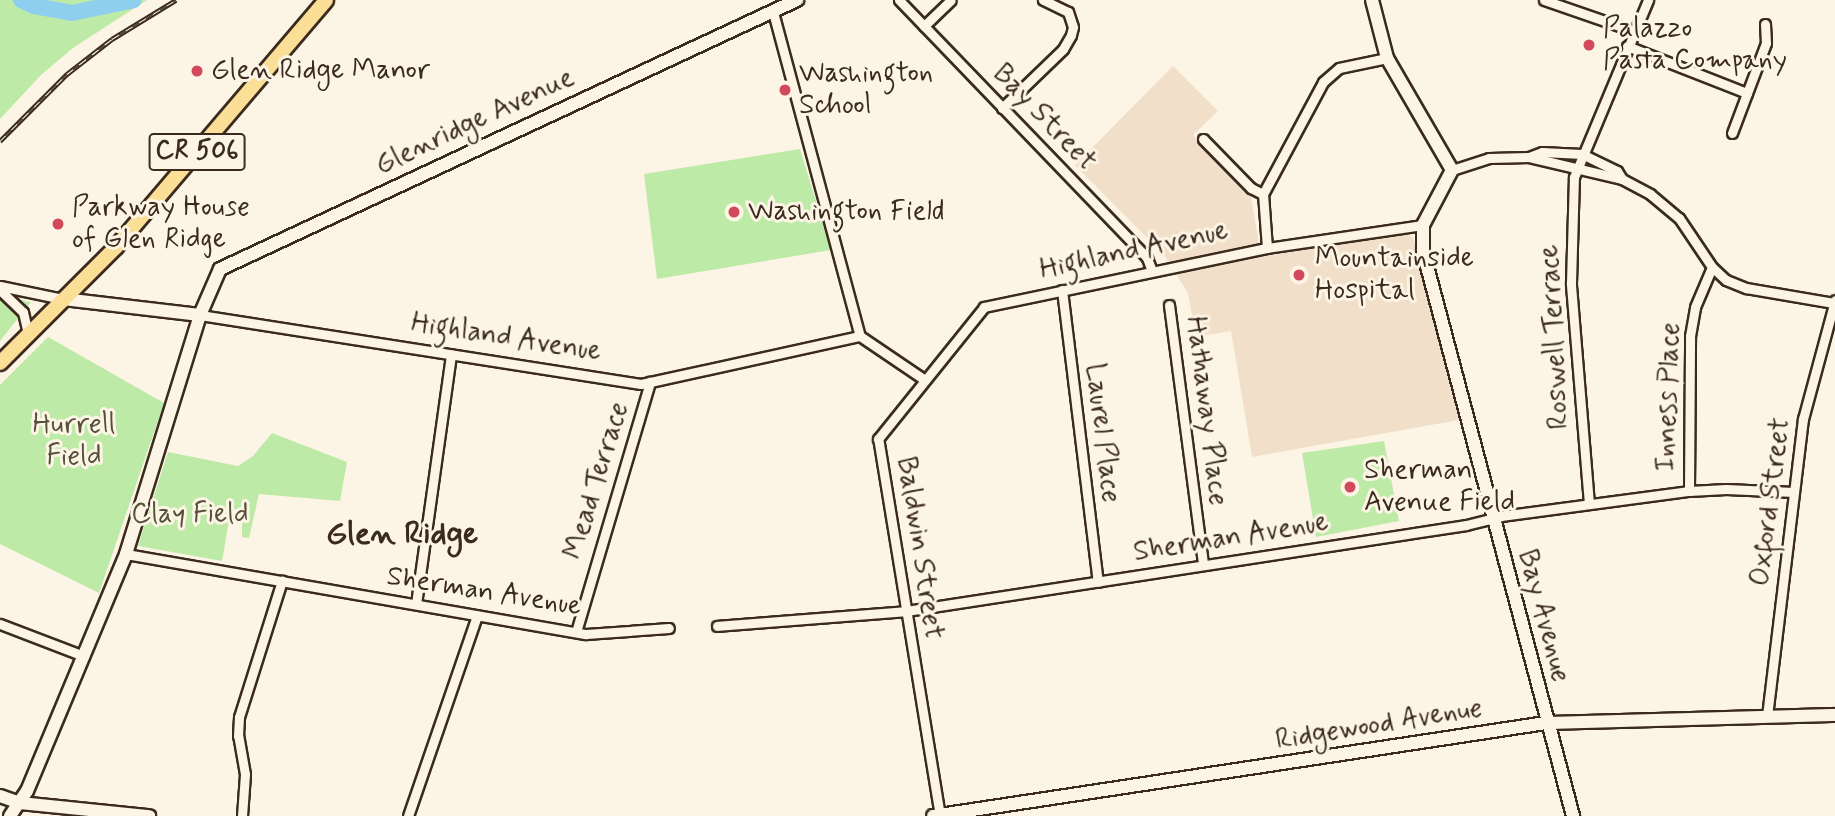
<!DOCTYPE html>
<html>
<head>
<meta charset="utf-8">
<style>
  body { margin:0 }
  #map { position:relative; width:1835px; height:816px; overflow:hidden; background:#fcf5e5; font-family:Mynerve,sans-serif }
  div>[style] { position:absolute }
  .built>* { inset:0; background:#f1dfc9 }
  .green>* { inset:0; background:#beeaa7 }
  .river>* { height:16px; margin:-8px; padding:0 8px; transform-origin:8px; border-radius:8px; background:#8eceef }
  .roads { filter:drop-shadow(2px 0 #3b2a1e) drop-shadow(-2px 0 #3b2a1e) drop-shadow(0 2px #3b2a1e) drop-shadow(0 -2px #3b2a1e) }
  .street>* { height:9px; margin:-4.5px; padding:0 4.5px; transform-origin:4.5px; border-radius:4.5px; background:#fcf5e5 }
  .secondary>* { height:12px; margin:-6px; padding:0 6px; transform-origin:6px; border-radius:6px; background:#fcf5e5 }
  .primary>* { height:14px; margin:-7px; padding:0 7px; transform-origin:7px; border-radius:7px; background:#fbdf96 }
  .rail>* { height:5px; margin-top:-2.5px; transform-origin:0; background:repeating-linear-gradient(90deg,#fcf5e5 0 8px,#3b2a1e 0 16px); box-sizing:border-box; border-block:2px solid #3b2a1e }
  .dots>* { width:19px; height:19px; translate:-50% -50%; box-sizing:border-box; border:4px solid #fcf5e5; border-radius:50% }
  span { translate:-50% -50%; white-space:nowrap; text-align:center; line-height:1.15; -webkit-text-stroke:6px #fcf5e5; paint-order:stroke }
  .shield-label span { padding:2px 5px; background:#fcf5e5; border:2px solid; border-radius:5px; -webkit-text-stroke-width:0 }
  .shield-label { font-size:26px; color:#3b2a1e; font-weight:700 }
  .poi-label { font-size:28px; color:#3b2a1e }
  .left { translate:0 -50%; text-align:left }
  .street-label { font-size:28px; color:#3b2a1e }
  .park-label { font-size:28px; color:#555039 }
  .quarter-label { font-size:32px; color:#3b2a1e; font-weight:700 }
</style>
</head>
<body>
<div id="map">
  <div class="built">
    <i style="clip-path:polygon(1173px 66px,1218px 111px,1193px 135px,1251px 197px,1261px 257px,1402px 234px,1413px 237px,1459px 420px,1252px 457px,1231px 331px,1196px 337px,1188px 293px,1164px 255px,1075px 165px)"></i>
  </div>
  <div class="green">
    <i style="clip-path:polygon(0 0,147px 0,73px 48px,41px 75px,0 119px)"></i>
    <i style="clip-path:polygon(800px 149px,831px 250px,657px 279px,644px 174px)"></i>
    <i style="clip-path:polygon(0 296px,31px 302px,0 341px)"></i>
    <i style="clip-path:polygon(48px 337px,164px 403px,99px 593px,0 544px,0 385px)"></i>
    <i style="clip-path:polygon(272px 433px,347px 462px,340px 501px,259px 494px,249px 538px,242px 537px,242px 510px,231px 509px,222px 561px,138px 546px,168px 452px,238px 466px,253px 456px)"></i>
    <i style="clip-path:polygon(1384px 441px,1399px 521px,1316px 537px,1302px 453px)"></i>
  </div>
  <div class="river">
    <i style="left:21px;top:0;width:14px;rotate:25deg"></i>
    <i style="left:34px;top:6px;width:39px;rotate:10deg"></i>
    <i style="left:72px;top:13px;width:63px;rotate:-11.8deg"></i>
  </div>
  <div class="roads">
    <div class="street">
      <i style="left:899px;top:0;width:358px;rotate:46.1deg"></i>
      <i style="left:1147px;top:258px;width:14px;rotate:69deg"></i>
      <i style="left:1544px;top:0;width:95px;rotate:19deg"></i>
      <i style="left:773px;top:12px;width:335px;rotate:75deg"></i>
      <i style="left:924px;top:26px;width:37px;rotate:-44deg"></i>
      <i style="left:1627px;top:46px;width:129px;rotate:21.4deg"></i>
      <i style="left:1002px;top:108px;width:85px;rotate:-44deg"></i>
      <i style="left:1063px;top:49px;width:16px;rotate:-60deg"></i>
      <i style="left:1071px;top:35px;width:8px;rotate:-76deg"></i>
      <i style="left:1073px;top:27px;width:16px;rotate:-108deg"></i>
      <i style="left:1068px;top:12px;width:28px;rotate:-154deg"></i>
      <i style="left:1732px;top:133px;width:96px;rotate:-69.3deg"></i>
      <i style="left:1766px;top:43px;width:19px;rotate:-93deg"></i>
      <i style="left:1203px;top:139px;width:69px;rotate:45.6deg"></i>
      <i style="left:1251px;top:188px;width:13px;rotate:27deg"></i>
      <i style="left:1529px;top:157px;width:14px;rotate:-21deg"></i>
      <i style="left:1542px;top:152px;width:40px;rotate:2.9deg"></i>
      <i style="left:1582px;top:154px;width:39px;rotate:26deg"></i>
      <i style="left:1617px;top:171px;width:9px;rotate:58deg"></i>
      <i style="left:1452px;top:170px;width:39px;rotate:-18deg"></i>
      <i style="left:1489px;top:158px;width:40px;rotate:-1.4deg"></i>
      <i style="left:1529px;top:157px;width:96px;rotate:13.3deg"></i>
      <i style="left:1622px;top:179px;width:32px;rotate:28deg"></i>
      <i style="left:1650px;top:194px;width:38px;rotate:40deg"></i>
      <i style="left:1679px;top:218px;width:59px;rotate:56deg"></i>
      <i style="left:1712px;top:267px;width:19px;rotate:43deg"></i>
      <i style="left:1726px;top:280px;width:22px;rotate:22deg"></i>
      <i style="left:1746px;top:288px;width:89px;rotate:9.7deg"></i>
      <i style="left:1267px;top:248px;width:54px;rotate:-94.2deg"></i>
      <i style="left:1263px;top:194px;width:127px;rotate:-61.8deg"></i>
      <i style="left:1323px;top:82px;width:21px;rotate:-41deg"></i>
      <i style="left:1339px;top:68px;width:49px;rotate:-11.8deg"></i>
      <i style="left:0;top:286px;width:64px;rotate:11.7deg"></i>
      <i style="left:0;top:290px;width:32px;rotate:44deg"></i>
      <i style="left:23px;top:312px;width:23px;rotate:77deg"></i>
      <i style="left:1062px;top:290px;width:294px;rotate:83deg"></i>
      <i style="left:1169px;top:305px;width:261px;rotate:82.5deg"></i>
      <i style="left:200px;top:315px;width:446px;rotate:8.9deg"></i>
      <i style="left:641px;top:384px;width:224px;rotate:-12.4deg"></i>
      <i style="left:860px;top:336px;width:78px;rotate:34.1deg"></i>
      <i style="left:1689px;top:491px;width:155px;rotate:-89.6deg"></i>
      <i style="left:1690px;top:336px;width:29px;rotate:-80deg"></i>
      <i style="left:1695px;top:307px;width:43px;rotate:-67deg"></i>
      <i style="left:1589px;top:504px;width:222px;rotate:-94.7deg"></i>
      <i style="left:1571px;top:283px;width:106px;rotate:-88.4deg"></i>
      <i style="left:1574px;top:177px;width:192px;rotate:-67.3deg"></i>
      <i style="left:126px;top:554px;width:467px;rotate:9.9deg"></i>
      <i style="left:586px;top:634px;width:83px;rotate:-4.1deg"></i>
      <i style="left:416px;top:604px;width:252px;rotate:-82deg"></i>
      <i style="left:0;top:624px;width:90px;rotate:20.9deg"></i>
      <i style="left:717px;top:626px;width:190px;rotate:-4.5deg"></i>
      <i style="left:906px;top:611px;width:567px;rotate:-8.73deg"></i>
      <i style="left:1466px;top:525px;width:36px;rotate:-14deg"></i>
      <i style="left:1501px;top:516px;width:190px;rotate:-7.6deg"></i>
      <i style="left:1689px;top:491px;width:37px;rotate:-3deg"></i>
      <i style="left:1726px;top:489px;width:68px;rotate:2.5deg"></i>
      <i style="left:576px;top:632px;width:261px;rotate:-73.5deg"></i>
      <i style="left:1767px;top:716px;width:299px;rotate:-83.1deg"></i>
      <i style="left:1803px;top:419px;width:123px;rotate:-74.9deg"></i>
      <i style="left:242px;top:816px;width:42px;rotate:-85.9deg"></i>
      <i style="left:245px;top:774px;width:39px;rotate:-100deg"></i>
      <i style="left:238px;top:736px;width:19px;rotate:-87deg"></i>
      <i style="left:239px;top:717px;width:143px;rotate:-72.5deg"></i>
      <i style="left:408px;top:816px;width:212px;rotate:-71deg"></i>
      <i style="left:940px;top:816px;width:382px;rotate:-99.3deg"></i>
      <i style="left:878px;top:439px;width:169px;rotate:-51.2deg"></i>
      <i style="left:984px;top:307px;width:289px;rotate:-11.8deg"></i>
      <i style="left:1267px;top:248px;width:158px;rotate:-8.4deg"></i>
    </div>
    <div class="secondary">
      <i style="left:1372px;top:0;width:60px;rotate:75.5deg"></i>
      <i style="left:1387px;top:58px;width:129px;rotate:59.9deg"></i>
      <i style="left:1452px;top:170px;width:62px;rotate:117.8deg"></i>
      <i style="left:1423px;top:225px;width:26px;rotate:90deg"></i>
      <i style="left:1423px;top:251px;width:585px;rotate:75.13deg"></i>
      <i style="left:63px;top:299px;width:138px;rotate:6.7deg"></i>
      <i style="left:0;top:796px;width:21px;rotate:19deg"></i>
      <i style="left:20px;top:803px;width:130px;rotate:5.8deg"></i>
      <i style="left:10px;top:816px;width:30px;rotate:-56deg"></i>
      <i style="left:27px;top:791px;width:257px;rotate:-67.3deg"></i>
      <i style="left:126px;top:554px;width:250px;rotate:-72.8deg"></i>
      <i style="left:200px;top:315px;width:50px;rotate:-66.5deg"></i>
      <i style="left:220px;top:269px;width:637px;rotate:-25deg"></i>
      <i style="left:933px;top:816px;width:620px;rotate:-8.63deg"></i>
      <i style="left:1546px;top:723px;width:289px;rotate:-1.6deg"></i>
    </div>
    <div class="primary">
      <i style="left:0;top:363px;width:164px;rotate:-45deg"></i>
      <i style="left:116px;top:247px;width:324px;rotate:-49.6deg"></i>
    </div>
  </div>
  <div class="rail">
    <i style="left:0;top:141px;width:95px;rotate:-45deg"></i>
    <i style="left:67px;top:74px;width:57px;rotate:-37.9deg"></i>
    <i style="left:112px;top:39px;width:75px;rotate:-31.4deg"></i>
  </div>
  <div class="dots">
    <i style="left:1589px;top:45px;background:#d1495b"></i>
    <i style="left:197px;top:71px;background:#d1495b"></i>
    <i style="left:785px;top:90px;background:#d1495b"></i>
    <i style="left:734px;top:212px;background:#d1495b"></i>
    <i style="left:58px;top:224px;background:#d1495b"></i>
    <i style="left:1299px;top:275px;background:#d1495b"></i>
    <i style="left:1350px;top:487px;background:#d1495b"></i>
  </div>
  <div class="shield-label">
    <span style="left:197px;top:152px">CR 506</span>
  </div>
  <div class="poi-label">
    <span class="left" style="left:1603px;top:45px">Palazzo<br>Pasta Company</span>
    <span class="left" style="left:211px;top:71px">Glen Ridge Manor</span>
    <span class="left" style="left:799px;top:90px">Washington<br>School</span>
    <span class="left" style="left:72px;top:224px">Parkway House<br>of Glen Ridge</span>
    <span class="left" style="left:748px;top:212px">Washington Field</span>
    <span class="left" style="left:1315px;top:275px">Mountainside<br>Hospital</span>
    <span class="left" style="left:1364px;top:487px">Sherman<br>Avenue Field</span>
  </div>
  <div class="street-label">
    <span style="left:1044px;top:118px;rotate:46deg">Bay Street</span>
    <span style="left:475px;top:122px;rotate:-25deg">Glenridge Avenue</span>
    <span style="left:1134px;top:251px;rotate:-12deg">Highland Avenue</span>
    <span style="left:1555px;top:337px;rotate:-93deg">Roswell Terrace</span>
    <span style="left:506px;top:338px;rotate:9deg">Highland Avenue</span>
    <span style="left:1669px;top:397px;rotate:-88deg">Inness Place</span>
    <span style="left:1206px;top:411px;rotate:83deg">Hathaway Place</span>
    <span style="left:1102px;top:433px;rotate:83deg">Laurel Place</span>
    <span style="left:597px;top:481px;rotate:-73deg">Mead Terrace</span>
    <span style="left:1771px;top:502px;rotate:-83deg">Oxford Street</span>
    <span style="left:1231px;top:538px;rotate:-9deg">Sherman Avenue</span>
    <span style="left:919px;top:548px;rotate:81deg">Baldwin Street</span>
    <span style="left:484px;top:592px;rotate:9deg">Sherman Avenue</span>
    <span style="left:1543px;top:616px;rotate:75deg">Bay Avenue</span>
    <span style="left:1379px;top:725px;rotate:-9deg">Ridgewood Avenue</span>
  </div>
  <div class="park-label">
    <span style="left:74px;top:441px">Hurrell<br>Field</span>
    <span style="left:190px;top:515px">Clay Field</span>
  </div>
  <div class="quarter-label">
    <span style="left:402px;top:534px">Glen Ridge</span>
  </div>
</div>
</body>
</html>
